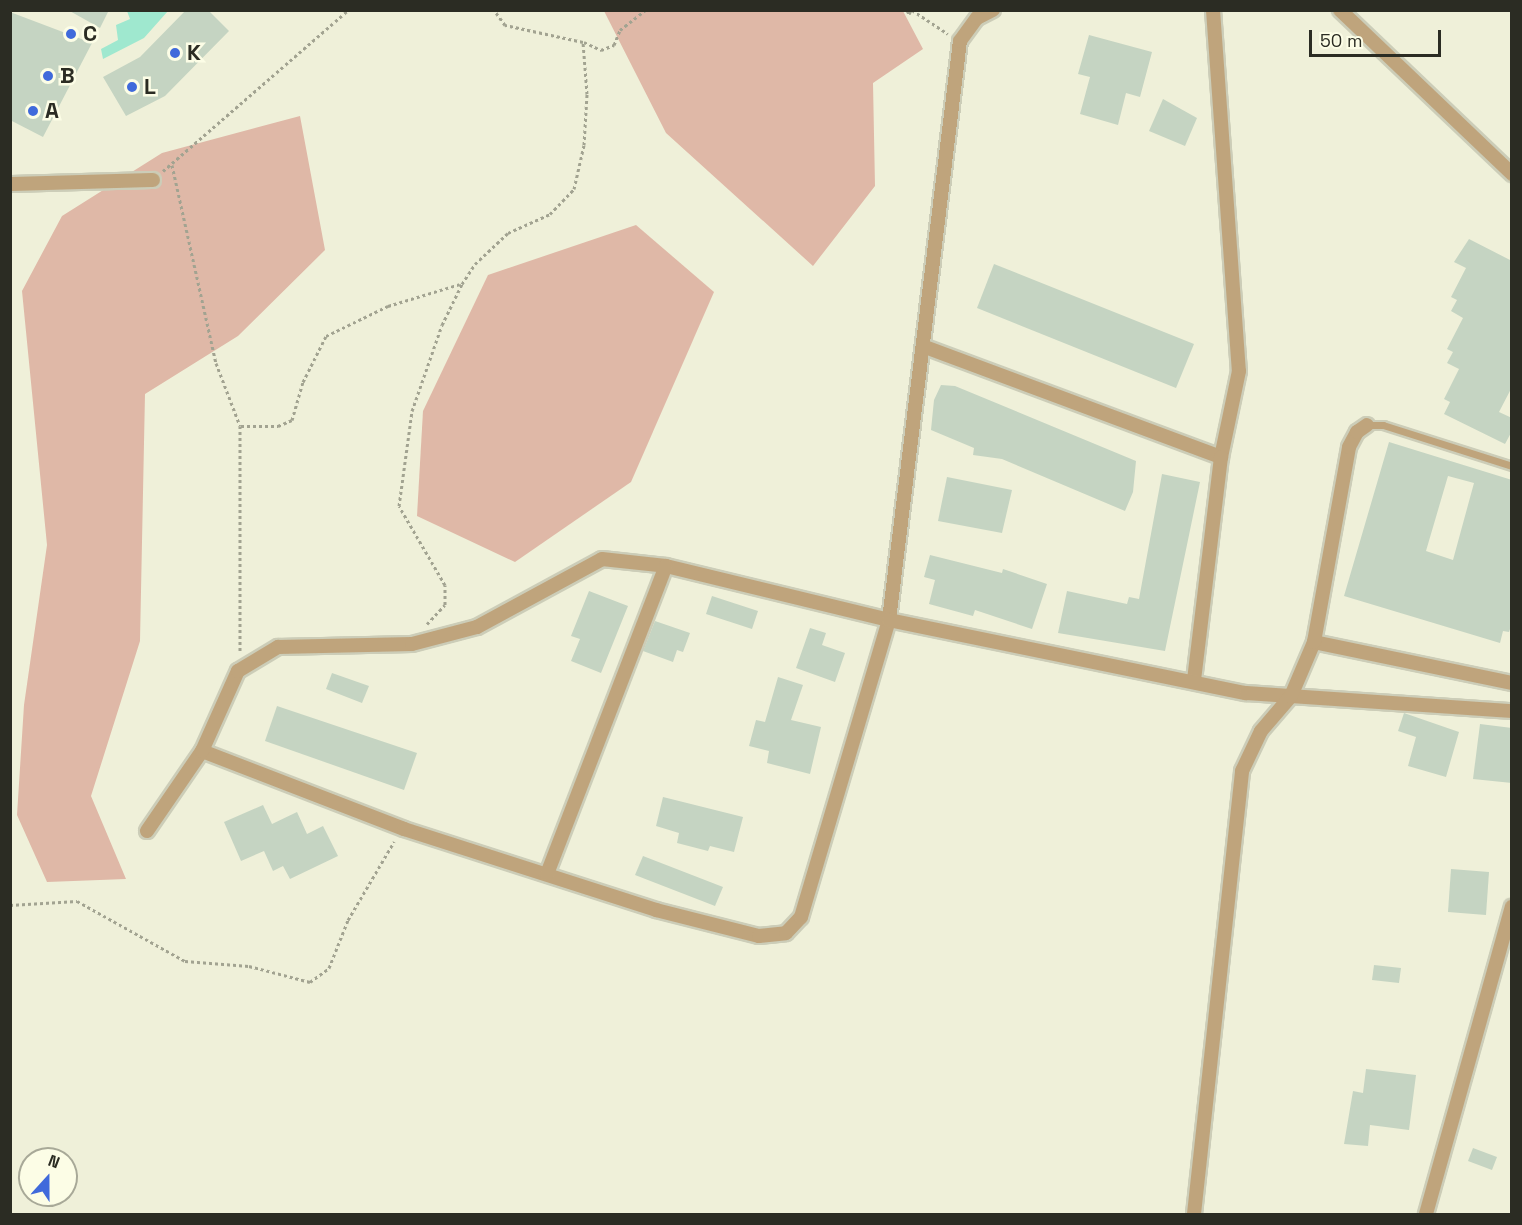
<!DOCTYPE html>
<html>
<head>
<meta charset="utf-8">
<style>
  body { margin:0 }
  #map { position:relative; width:1522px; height:1225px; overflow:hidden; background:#eff0d9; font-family:"Space Grotesk",sans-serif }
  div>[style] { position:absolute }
  .green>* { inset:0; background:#dfb8a7 }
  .water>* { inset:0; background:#9fe8cf }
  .building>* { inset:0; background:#c5d4c2 }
  .path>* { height:3px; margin-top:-1.5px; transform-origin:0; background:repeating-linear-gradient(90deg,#a2a391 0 3px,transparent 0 6px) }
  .roads { filter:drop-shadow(2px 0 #cccdb8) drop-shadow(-2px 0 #cccdb8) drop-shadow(0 2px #cccdb8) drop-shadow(0 -2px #cccdb8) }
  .service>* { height:7px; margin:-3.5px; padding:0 3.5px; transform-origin:3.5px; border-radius:3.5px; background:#bfa47c }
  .minor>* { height:14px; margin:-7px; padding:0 7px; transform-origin:7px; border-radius:7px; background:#bfa47c }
  .dots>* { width:16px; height:16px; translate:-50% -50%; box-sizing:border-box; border:3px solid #fcfde6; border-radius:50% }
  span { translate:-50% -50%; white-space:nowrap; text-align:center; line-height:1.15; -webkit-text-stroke:5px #fcfde6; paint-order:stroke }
  .poi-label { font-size:22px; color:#2b2c23; font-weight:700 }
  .left { translate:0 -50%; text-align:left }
  .frame { position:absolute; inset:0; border:12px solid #2b2c23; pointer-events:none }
  .north { position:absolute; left:18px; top:1147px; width:60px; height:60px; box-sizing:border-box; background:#fcfde6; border:2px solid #a8a998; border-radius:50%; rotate:21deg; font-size:16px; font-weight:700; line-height:24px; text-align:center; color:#2b2c23 }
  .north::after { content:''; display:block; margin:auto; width:21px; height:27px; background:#406adb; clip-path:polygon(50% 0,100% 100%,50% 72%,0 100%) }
  .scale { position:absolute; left:1309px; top:30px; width:132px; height:27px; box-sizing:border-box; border:3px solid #2b2c23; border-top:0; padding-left:8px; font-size:18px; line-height:21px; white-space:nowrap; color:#2b2c23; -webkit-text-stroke:4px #fcfde6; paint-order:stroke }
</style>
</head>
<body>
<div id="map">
  <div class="green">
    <i style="clip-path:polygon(604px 11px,903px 11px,923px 49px,873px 83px,875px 186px,813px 266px,666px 133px)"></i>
    <i style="clip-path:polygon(300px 116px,325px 250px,238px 336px,145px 394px,140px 641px,91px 796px,126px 879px,47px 882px,17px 815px,24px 705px,47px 545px,22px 291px,62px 216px,162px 153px)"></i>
    <i style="clip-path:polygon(636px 225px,714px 292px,631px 482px,515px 562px,417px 516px,423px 411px,488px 275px)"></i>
  </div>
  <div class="water">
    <i style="clip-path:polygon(127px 11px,168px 11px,144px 38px,103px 59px,101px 49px,118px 40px,116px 25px,130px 19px)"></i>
  </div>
  <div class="building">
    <i style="clip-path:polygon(68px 10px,109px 10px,100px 28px)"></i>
    <i style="clip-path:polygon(186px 10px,208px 10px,229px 31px,165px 96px,126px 116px,103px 77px,140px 57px)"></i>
    <i style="clip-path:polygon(10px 12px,92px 43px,43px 137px,10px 120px)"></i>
    <i style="clip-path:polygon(1089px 35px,1152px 52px,1140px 97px,1126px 93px,1118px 125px,1080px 114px,1090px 77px,1078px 74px)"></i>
    <i style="clip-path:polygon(1163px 99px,1197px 118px,1185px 146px,1149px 131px)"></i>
    <i style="clip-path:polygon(1469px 239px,1512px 261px,1512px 387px,1499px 412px,1512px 418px,1512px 431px,1505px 444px,1444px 414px,1450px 402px,1444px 399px,1459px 369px,1447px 363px,1453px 352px,1447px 349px,1463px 318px,1451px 311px,1457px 300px,1451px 297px,1466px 268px,1454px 262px)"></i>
    <i style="clip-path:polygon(994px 264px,1194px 344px,1176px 388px,977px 308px)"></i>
    <i style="clip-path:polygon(941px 385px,955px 386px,1136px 461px,1133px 492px,1125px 511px,1002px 459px,973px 455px,974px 448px,931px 430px,934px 400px)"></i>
    <i style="clip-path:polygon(evenodd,1389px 442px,1512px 480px,1512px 623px,1509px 632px,1503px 631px,1500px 643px,1344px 596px,1389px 442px,1448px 476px,1474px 483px,1453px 560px,1426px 551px,1448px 476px)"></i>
    <i style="clip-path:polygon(1162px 474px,1200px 482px,1165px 651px,1058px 633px,1067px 591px,1127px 604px,1129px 597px,1139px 599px)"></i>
    <i style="clip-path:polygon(947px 477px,1012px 490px,1002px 533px,938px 521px)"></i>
    <i style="clip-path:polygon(930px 555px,1002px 573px,1003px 569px,1047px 584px,1032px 629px,975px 610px,973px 616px,929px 604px,935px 580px,924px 577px)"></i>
    <i style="clip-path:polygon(589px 591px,628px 606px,601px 673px,571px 661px,580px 639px,571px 636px)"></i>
    <i style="clip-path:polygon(712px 596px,758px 611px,752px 629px,706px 614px)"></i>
    <i style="clip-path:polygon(655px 621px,690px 633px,683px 652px,677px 650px,673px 662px,643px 651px)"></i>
    <i style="clip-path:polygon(810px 628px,826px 633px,822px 645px,845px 653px,835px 682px,796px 668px)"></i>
    <i style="clip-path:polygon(332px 673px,369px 686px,362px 703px,326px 689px)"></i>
    <i style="clip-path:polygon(778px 677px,803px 685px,791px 720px,821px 727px,810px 774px,767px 763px,769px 751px,749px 746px,756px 720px,765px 722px)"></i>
    <i style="clip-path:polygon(277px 706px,417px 753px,404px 790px,265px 741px)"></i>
    <i style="clip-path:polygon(1404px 713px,1459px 732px,1446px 777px,1408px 766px,1416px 737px,1398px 731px)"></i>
    <i style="clip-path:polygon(1480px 724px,1512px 728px,1512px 783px,1473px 779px)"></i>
    <i style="clip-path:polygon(663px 797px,743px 817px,734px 852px,710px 846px,708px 851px,677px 843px,679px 833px,656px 826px)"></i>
    <i style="clip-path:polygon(263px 805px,272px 824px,297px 812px,307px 834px,323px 826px,338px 856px,290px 879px,283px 866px,273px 871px,264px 851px,241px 861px,224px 822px)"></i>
    <i style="clip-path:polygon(643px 856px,723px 887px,715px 906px,635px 875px)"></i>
    <i style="clip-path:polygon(1451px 869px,1489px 872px,1486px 915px,1448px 912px)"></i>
    <i style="clip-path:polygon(1374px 965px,1401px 968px,1399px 983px,1372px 980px)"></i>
    <i style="clip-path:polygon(1366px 1069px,1416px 1075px,1409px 1130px,1370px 1125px,1368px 1146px,1344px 1144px,1353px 1091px,1363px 1093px)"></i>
    <i style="clip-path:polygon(1473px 1148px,1497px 1157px,1492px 1170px,1468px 1161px)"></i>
  </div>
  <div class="path">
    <i style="left:907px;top:10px;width:4px;rotate:63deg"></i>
    <i style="left:909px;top:14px;width:4px;rotate:-63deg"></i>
    <i style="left:912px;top:10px;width:43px;rotate:33.7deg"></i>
    <i style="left:584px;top:42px;width:19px;rotate:25deg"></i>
    <i style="left:601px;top:50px;width:14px;rotate:-21deg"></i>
    <i style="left:614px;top:45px;width:16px;rotate:-68deg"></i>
    <i style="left:620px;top:30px;width:33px;rotate:-38deg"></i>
    <i style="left:172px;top:165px;width:203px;rotate:77.5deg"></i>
    <i style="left:216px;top:363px;width:67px;rotate:69.1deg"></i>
    <i style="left:240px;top:426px;width:225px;rotate:90deg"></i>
    <i style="left:163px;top:171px;width:245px;rotate:-41deg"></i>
    <i style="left:241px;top:426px;width:37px"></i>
    <i style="left:278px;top:426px;width:15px;rotate:-23deg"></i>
    <i style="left:292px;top:420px;width:40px;rotate:-74deg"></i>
    <i style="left:303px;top:382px;width:51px;rotate:-63.4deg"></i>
    <i style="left:326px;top:336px;width:69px;rotate:-25.8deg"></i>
    <i style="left:388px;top:306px;width:75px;rotate:-17deg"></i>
    <i style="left:427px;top:624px;width:26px;rotate:-47deg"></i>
    <i style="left:445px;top:605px;width:20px;rotate:-90deg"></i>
    <i style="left:445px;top:585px;width:91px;rotate:-120.2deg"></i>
    <i style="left:399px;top:506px;width:96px;rotate:-82.2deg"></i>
    <i style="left:412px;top:411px;width:91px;rotate:-70.8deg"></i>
    <i style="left:442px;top:325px;width:46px;rotate:-64deg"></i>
    <i style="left:462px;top:284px;width:24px;rotate:-57deg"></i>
    <i style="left:475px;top:264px;width:45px;rotate:-43.2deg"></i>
    <i style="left:508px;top:233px;width:46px;rotate:-24.3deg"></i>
    <i style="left:550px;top:214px;width:35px;rotate:-46deg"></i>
    <i style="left:574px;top:189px;width:45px;rotate:-77.2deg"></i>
    <i style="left:584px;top:145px;width:51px;rotate:-86.6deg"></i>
    <i style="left:587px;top:94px;width:52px;rotate:-94.4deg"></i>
    <i style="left:583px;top:42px;width:80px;rotate:-167.7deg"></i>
    <i style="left:505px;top:25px;width:19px;rotate:-126deg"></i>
    <i style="left:10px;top:905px;width:67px;rotate:-3.4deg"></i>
    <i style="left:77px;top:901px;width:124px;rotate:29.1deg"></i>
    <i style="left:185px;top:961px;width:64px;rotate:4.5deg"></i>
    <i style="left:249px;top:966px;width:63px;rotate:14.7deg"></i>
    <i style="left:310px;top:982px;width:24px;rotate:-36deg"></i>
    <i style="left:329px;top:968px;width:52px;rotate:-68.4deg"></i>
    <i style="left:348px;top:920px;width:91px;rotate:-59.5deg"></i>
  </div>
  <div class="roads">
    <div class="service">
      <i style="left:1367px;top:425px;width:16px"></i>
      <i style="left:1383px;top:425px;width:135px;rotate:17.6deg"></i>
    </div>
    <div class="minor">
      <i style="left:1213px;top:10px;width:362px;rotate:85.9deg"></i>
      <i style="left:1239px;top:371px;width:88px;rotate:101.8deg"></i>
      <i style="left:1340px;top:10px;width:238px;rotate:43.6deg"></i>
      <i style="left:10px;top:184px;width:143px;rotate:-1.6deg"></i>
      <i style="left:925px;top:347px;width:316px;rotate:20.4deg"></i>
      <i style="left:1221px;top:457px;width:226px;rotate:96.9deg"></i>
      <i style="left:1314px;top:642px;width:202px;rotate:11.7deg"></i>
      <i style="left:202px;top:751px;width:217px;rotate:21.1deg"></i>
      <i style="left:404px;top:829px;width:265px;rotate:17.8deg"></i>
      <i style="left:656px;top:910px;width:106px;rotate:14.2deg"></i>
      <i style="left:759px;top:936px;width:27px;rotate:-6deg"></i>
      <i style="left:786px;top:933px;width:22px;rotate:-47deg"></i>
      <i style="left:801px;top:917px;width:310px;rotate:-73.5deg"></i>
      <i style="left:889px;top:620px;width:583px;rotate:-83.01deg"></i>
      <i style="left:960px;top:41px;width:29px;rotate:-54deg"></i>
      <i style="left:977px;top:18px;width:18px;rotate:-27deg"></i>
      <i style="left:147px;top:831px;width:97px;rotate:-55.5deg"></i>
      <i style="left:202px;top:751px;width:88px;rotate:-65.8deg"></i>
      <i style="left:238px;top:671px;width:47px;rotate:-31deg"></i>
      <i style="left:278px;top:647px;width:134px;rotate:-1.3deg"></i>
      <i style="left:412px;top:644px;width:67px;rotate:-14.7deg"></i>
      <i style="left:477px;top:627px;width:142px;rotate:-28.5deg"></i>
      <i style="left:602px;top:559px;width:64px;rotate:6.2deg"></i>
      <i style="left:666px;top:566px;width:229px;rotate:13.6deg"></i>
      <i style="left:889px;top:620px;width:364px;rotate:11.6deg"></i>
      <i style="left:1246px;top:693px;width:267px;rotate:3.9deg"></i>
      <i style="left:547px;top:874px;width:330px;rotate:-68.9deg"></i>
      <i style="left:1194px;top:1214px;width:446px;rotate:-83.8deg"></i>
      <i style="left:1242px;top:771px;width:44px;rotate:-64.6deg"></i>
      <i style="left:1261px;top:731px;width:46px;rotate:-49.4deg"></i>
      <i style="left:1291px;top:696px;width:59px;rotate:-66.9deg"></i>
      <i style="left:1314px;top:642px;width:198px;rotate:-79.8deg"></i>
      <i style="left:1349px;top:447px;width:17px;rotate:-62deg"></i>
      <i style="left:1357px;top:432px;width:12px;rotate:-35deg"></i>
      <i style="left:1426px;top:1214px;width:319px;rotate:-74.4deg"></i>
    </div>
  </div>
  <div class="dots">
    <i style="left:71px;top:34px;background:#406adb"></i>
    <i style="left:175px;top:53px;background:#406adb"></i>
    <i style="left:48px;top:76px;background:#406adb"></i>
    <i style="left:132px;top:87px;background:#406adb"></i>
    <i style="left:33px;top:111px;background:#406adb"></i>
  </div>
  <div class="poi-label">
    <span class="left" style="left:83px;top:34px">C</span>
    <span class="left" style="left:187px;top:53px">K</span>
    <span class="left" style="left:60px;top:76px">B</span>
    <span class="left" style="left:144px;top:87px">L</span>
    <span class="left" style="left:45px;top:111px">A</span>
  </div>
  <div class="frame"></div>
  <div class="north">N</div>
  <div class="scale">50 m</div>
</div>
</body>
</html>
